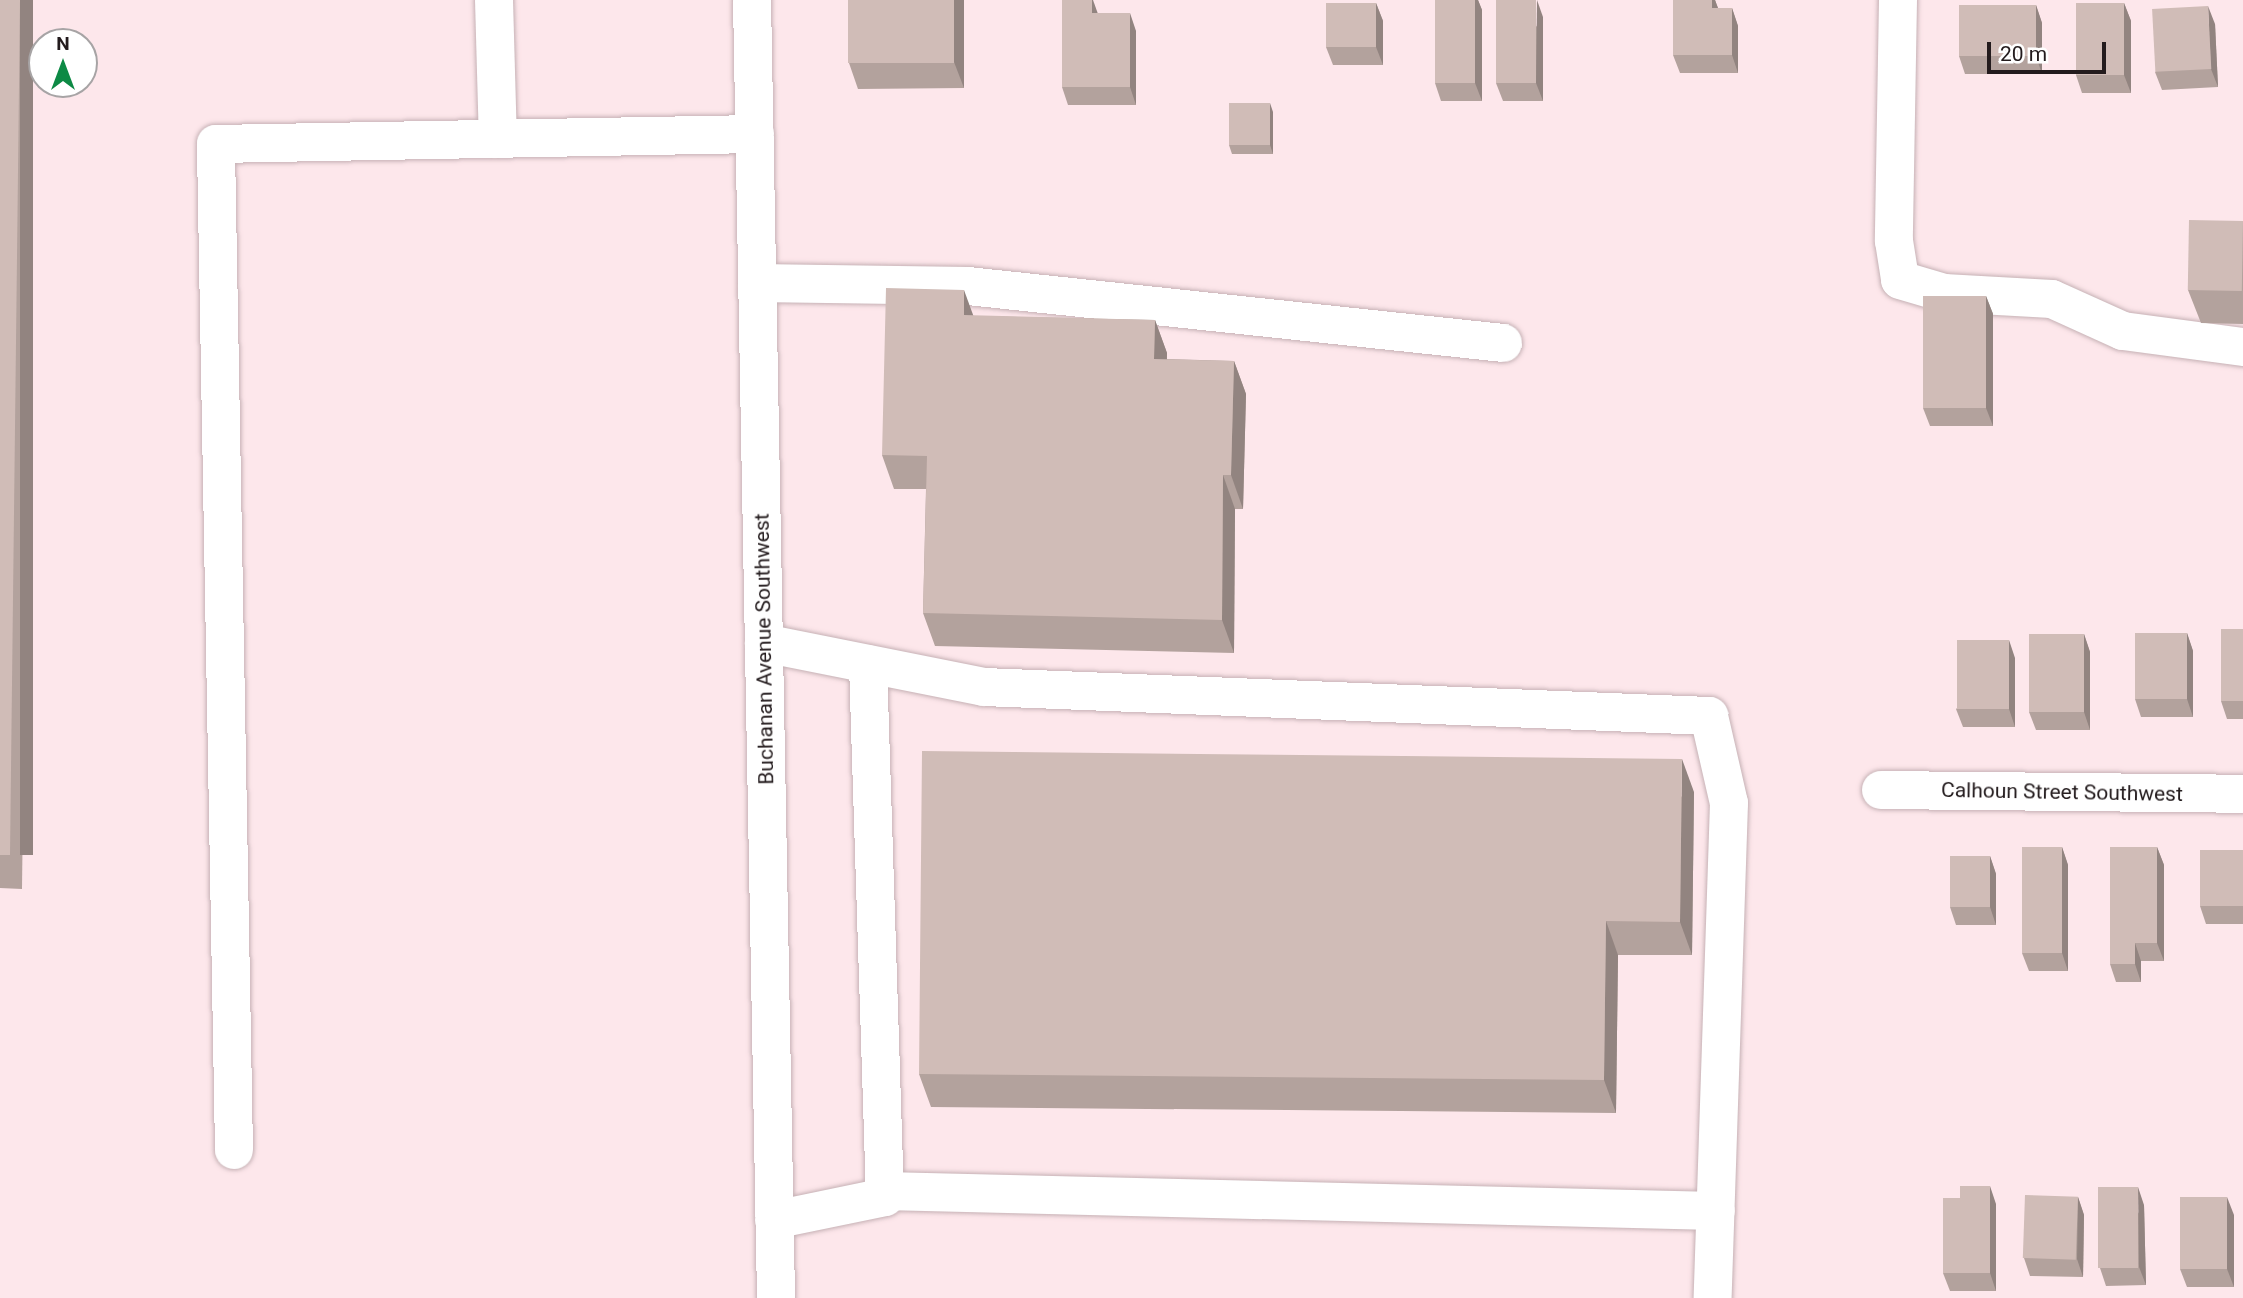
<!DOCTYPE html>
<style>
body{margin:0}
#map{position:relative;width:2243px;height:1298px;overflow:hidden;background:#fde7eb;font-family:Roboto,sans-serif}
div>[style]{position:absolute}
.roads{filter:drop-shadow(0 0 2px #c6b1b5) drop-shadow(0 0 2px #c6b1b5)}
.minor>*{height:38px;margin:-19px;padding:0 19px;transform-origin:19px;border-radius:19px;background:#fff}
.wall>*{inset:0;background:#b3a29d}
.shaded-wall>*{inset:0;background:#928480;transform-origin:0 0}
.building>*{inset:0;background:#d0bcb7;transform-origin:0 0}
span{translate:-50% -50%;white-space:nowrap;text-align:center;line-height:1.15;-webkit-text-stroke:7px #fff;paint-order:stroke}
.street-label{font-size:21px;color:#231b1d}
.north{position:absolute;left:28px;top:28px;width:70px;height:70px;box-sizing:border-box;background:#fff;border:2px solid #a7a4a5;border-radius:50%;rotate:0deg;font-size:19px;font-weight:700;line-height:28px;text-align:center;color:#231b1d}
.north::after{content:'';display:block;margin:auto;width:24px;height:32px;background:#0d8a45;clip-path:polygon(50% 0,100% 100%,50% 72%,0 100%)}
.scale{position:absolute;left:1987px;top:42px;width:119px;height:32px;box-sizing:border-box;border:4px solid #231b1d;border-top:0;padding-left:9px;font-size:21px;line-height:24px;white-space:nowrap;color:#231b1d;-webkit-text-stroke:5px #fff;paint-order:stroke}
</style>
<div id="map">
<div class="roads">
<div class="minor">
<i style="left:494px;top:0;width:139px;rotate:88.4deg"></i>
<i style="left:752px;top:0;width:1298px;rotate:88.94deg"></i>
<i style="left:1898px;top:0;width:241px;rotate:91deg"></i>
<i style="left:1894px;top:241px;width:39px;rotate:81deg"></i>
<i style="left:1900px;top:280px;width:46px;rotate:16.5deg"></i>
<i style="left:1944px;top:293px;width:108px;rotate:3.2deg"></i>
<i style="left:2052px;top:299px;width:78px;rotate:24.3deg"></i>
<i style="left:2123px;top:331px;width:121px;rotate:7.6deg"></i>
<i style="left:757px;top:283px;width:211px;rotate:0.8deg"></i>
<i style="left:968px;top:286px;width:538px;rotate:6.08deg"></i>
<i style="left:764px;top:643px;width:224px;rotate:11.3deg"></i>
<i style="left:984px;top:687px;width:726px;rotate:2.29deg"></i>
<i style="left:1709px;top:716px;width:89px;rotate:77.1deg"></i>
<i style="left:1729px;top:803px;width:495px;rotate:91.9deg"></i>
<i style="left:1881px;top:790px;width:362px;rotate:0.6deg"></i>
<i style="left:234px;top:1150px;width:1006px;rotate:-91.03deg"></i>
<i style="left:216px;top:144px;width:539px;rotate:-1.06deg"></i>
<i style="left:884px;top:1191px;width:832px;rotate:1.38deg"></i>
<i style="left:774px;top:1220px;width:113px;rotate:-11.7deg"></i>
<i style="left:885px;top:1197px;width:533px;rotate:-91.83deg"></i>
</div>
</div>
<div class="wall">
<i style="clip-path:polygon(0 0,33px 0,22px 889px,0 888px)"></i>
<i style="clip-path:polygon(964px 0,964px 88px,858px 89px,849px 63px)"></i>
<i style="clip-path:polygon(1435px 0,1478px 0,1482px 10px,1482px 101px,1441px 101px,1435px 83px)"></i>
<i style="clip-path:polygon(1673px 0,1715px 0,1718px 8px,1732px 8px,1738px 26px,1738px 73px,1680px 73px,1673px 55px)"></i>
<i style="clip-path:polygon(1376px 3px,1383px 21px,1383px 65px,1333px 65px,1326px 47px)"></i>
<i style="clip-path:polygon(2124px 3px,2131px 21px,2131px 93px,2082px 93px,2076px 75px)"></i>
<i style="clip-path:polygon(2036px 5px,2042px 23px,2042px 74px,1965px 74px,1959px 56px)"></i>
<i style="clip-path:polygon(1098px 13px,1136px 31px,1136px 105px,1068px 105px,1062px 87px)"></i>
<i style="clip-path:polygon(1543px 17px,1543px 101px,1503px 101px,1496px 83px)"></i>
<i style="clip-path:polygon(2215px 24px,2218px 87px,2162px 90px,2155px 72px)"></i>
<i style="clip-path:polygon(1273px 112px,1273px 154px,1232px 154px,1229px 145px)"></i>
<i style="clip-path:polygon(2243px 221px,2243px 324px,2201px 323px,2188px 290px)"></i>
<i style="clip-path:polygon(1986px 296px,1993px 314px,1993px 426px,1930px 426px,1923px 408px)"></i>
<i style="clip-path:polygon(974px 316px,1155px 320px,1167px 353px,1167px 359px,1234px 361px,1246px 394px,1243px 509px,1235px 509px,1234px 653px,935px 646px,923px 613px,926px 489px,894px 489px,882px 455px)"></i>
<i style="clip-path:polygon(2243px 629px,2243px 719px,2227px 719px,2221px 701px)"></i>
<i style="clip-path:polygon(2187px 633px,2193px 651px,2193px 717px,2141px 717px,2135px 699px)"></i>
<i style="clip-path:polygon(2084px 634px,2090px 652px,2090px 730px,2036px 730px,2029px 712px)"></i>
<i style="clip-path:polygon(2015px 658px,2015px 727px,1963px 727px,1956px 709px)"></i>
<i style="clip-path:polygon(1694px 792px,1692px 955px,1618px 955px,1616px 1113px,931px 1107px,919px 1074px)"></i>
<i style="clip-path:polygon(2062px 847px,2068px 865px,2068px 971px,2029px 971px,2022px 953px)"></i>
<i style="clip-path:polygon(2157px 847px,2164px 865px,2164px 961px,2141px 961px,2141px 982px,2116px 982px,2110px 964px)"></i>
<i style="clip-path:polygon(2243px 850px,2243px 924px,2206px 924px,2200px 906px)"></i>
<i style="clip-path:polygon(1990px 856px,1996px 874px,1996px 925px,1956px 925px,1950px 907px)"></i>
<i style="clip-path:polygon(2078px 1197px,2084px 1215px,2083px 1277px,2030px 1276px,2024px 1258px)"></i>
<i style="clip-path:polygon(1996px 1204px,1996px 1291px,1950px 1291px,1943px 1273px)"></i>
<i style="clip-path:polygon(2144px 1205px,2146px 1285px,2106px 1286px,2100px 1268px)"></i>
<i style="clip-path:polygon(2234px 1215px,2234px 1287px,2187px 1287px,2180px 1269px)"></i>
</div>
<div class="shaded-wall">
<i style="left:20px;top:0;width:13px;height:855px"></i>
<i style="clip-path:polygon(954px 0,964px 0,964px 88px,954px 62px)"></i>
<i style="clip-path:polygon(1092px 0,1093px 0,1098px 14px,1092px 13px)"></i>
<i style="clip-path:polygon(1475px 0,1478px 0,1482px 10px,1482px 101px,1475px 83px)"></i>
<i style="clip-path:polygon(1537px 0,1543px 17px,1543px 101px,1536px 83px)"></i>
<i style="clip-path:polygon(1712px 0,1715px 0,1719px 11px,1712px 8px)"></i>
<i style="clip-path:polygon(1376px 3px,1383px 21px,1383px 65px,1376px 47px)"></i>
<i style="clip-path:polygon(2124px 3px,2131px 21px,2131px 93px,2124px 75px)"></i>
<i style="clip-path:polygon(2036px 5px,2042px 23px,2042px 74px,2036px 56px)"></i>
<i style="clip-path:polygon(2208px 6px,2215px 24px,2218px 87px,2211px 69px)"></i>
<i style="clip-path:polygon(1732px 8px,1738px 26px,1738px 73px,1732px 55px)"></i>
<i style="clip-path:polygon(1130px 13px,1136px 31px,1136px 105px,1130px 87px)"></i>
<i style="clip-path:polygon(1270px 103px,1273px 112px,1273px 154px,1270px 145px)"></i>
<i style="clip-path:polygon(964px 290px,976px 323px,964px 315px)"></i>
<i style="clip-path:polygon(1986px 296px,1993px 314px,1993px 426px,1986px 408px)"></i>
<i style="clip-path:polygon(1155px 320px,1167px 353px,1166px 392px,1154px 359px)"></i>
<i style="clip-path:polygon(1234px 361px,1246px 394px,1243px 509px,1231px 475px)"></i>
<i style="clip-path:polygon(1223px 475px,1235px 509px,1234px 653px,1222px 620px)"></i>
<i style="clip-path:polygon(2187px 633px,2193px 651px,2193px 717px,2187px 699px)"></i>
<i style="clip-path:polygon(2084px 634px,2090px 652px,2090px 730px,2084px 712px)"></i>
<i style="clip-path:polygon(2009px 640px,2015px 658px,2015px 727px,2009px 709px)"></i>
<i style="clip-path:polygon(1682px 759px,1694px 792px,1692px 955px,1680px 922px)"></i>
<i style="clip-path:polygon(2062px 847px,2068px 865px,2068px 971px,2062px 953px)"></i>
<i style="clip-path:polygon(2157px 847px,2164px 865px,2164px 961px,2157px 943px)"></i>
<i style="clip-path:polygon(1990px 856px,1996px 874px,1996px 925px,1990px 907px)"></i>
<i style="clip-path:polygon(1606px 921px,1618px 955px,1616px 1113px,1604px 1080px)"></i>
<i style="clip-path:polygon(2135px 943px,2141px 961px,2141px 982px,2135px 964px)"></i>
<i style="clip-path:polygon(1990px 1186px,1996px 1204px,1996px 1291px,1990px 1273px)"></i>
<i style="clip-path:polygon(2138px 1187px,2144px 1205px,2146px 1285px,2139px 1267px)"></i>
<i style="clip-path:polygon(2078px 1197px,2084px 1215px,2083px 1277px,2077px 1259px)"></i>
<i style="clip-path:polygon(2227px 1197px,2234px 1215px,2234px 1287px,2227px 1269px)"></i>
</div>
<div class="building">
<i style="clip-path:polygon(0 0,20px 0,10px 855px,0 855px)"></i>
<i style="left:848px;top:0;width:106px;height:63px"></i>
<i style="clip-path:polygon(1062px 0,1092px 0,1092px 13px,1130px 13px,1130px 87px,1062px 87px)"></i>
<i style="left:1435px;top:0;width:40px;height:83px"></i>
<i style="left:1496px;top:0;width:40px;height:83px"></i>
<i style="clip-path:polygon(1673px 0,1712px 0,1712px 8px,1732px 8px,1732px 55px,1673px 55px)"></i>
<i style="left:1326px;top:3px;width:50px;height:44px"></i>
<i style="left:2076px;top:3px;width:48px;height:72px"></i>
<i style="left:1959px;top:5px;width:77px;height:51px"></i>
<i style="left:2208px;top:6px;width:63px;height:56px;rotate:87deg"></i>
<i style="left:1229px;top:103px;width:41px;height:42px"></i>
<i style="left:2189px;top:220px;width:54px;height:70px;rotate:1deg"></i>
<i style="clip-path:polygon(886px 288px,964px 290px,964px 315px,1155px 320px,1154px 359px,1234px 361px,1231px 475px,1223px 475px,1222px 620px,923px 613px,927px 456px,882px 455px)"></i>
<i style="left:1923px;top:296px;width:63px;height:112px"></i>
<i style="left:2221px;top:629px;width:22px;height:72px"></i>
<i style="left:2135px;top:633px;width:52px;height:66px"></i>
<i style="left:2029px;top:634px;width:55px;height:78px"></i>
<i style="left:1957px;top:640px;width:52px;height:69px"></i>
<i style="clip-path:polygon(922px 751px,1682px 759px,1680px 922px,1606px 921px,1604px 1080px,919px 1074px)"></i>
<i style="left:2022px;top:847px;width:40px;height:106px"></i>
<i style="clip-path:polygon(2110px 847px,2157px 847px,2157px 943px,2135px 943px,2135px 964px,2110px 964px)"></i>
<i style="left:2200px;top:850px;width:43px;height:56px"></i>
<i style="left:1950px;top:856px;width:40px;height:51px"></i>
<i style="clip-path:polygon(1960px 1186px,1990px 1186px,1990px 1273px,1943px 1273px,1943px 1198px,1960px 1198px)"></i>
<i style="left:2098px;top:1187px;width:40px;height:81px"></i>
<i style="left:2025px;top:1195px;width:53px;height:63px;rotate:2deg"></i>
<i style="left:2180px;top:1197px;width:47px;height:72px"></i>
</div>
<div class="street-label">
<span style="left:764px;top:649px;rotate:-91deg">Buchanan Avenue Southwest</span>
<span style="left:2062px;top:792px;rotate:1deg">Calhoun Street Southwest</span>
</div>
<div class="north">N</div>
<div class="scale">20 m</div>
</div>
